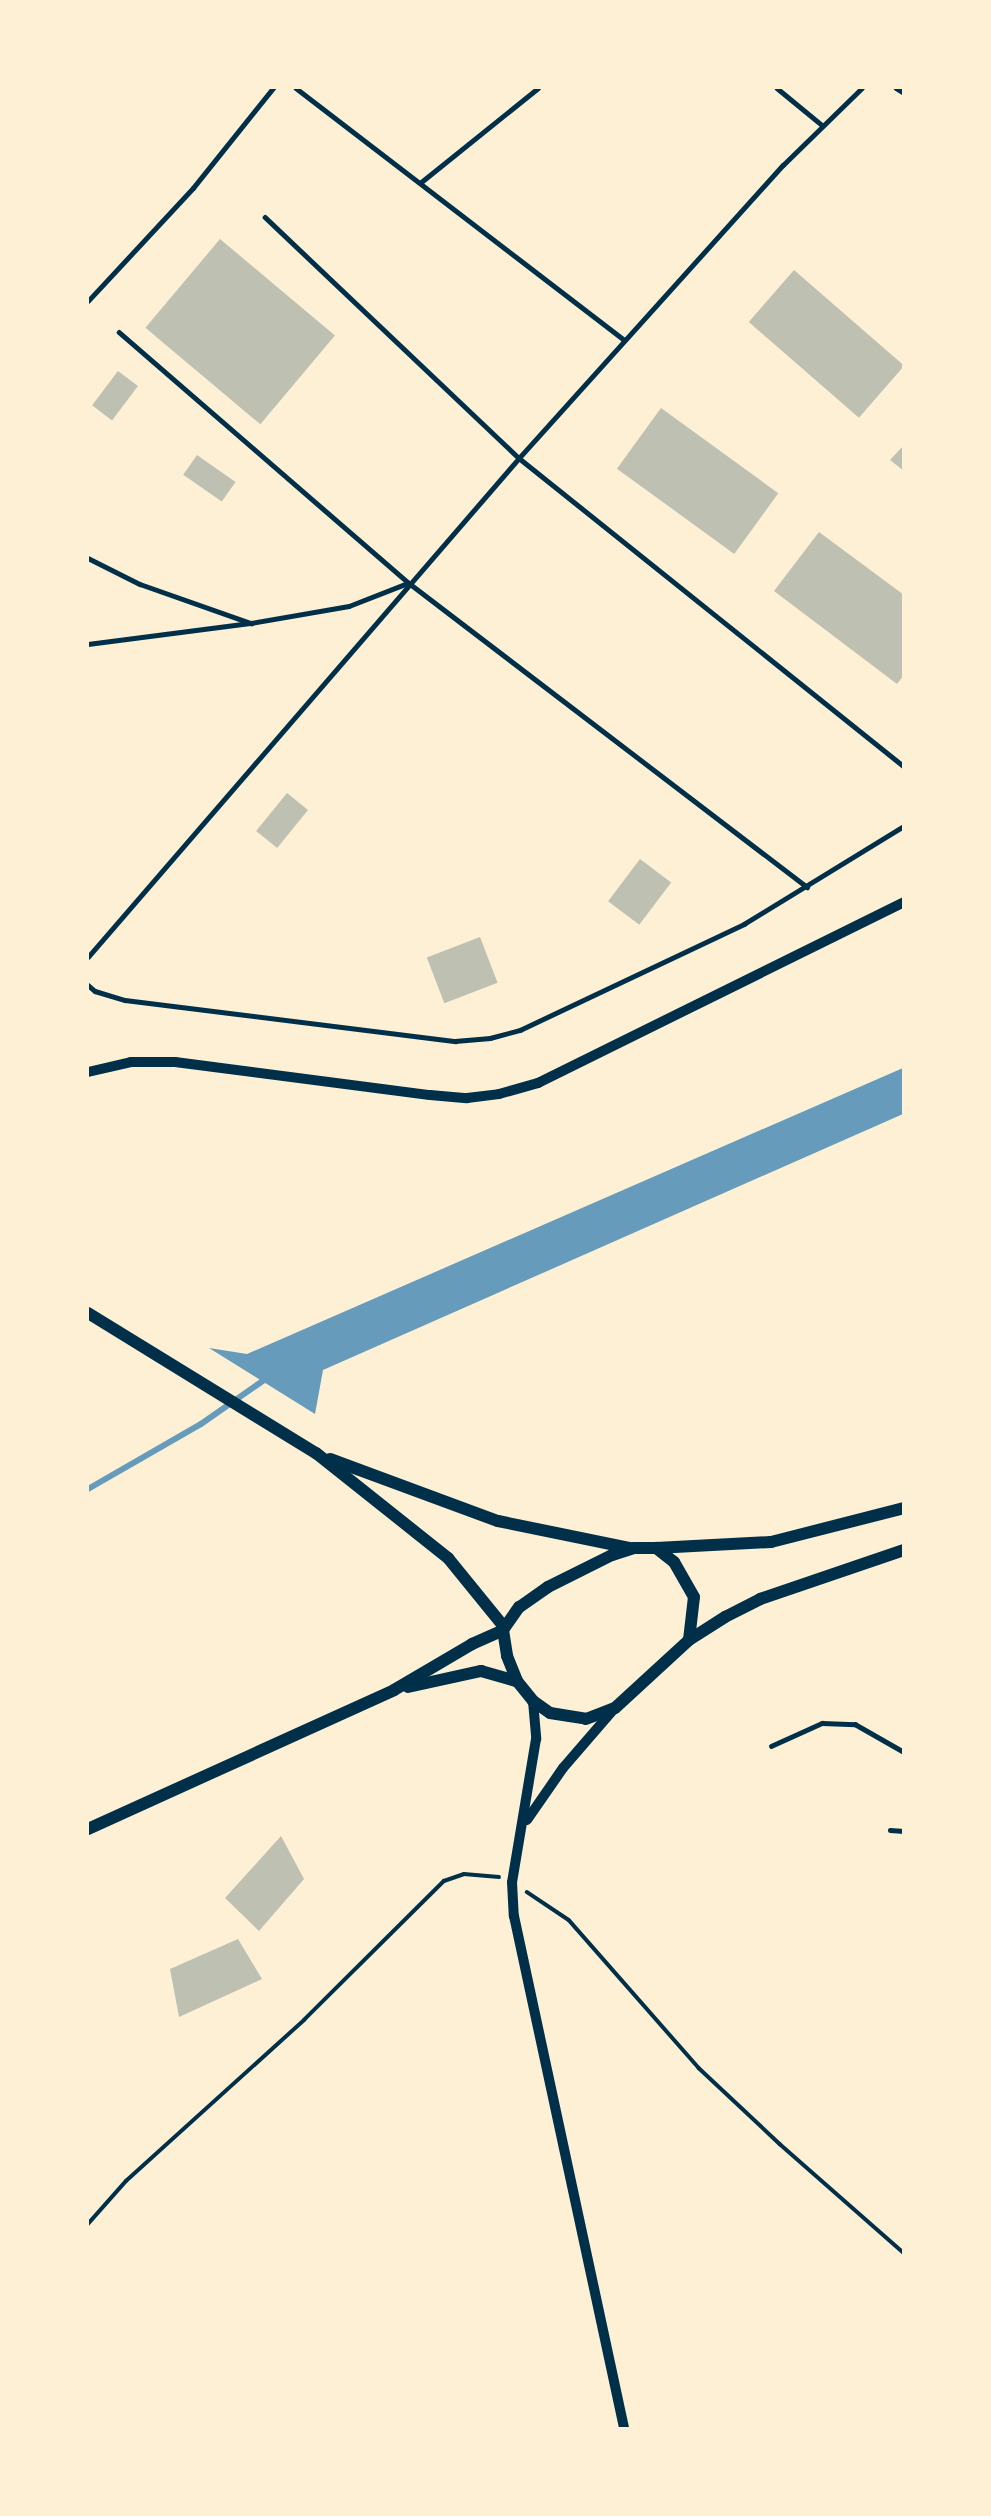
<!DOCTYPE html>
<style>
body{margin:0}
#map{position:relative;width:991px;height:2516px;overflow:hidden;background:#fdf0d5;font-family:Rubik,sans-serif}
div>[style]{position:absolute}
.water>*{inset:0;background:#669bbc}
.stream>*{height:6px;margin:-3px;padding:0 3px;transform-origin:3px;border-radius:3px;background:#669bbc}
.building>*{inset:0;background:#bec0b2;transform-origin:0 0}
.path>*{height:3.5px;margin:-1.75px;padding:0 1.75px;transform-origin:1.75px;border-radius:1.75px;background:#003049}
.service>*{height:4.5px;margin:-2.25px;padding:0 2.25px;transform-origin:2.25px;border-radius:2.25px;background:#003049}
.tertiary>*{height:10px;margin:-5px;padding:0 5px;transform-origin:5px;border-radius:5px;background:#003049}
.secondary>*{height:12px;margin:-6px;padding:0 6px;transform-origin:6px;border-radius:6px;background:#003049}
span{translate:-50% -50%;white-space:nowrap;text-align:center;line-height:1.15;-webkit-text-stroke:7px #fdf0d5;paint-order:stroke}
.frame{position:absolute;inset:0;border:89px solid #fdf0d5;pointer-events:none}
</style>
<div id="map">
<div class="water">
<i style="clip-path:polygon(903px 1068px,903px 1114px,323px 1370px,315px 1414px,209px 1348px,247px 1354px)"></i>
</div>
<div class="stream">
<i style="left:88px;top:1489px;width:130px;rotate:-29.9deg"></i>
<i style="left:201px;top:1424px;width:80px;rotate:-34.9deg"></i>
</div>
<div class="building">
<i style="left:220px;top:239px;width:150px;height:116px;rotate:40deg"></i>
<i style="left:794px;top:270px;width:146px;height:69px;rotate:41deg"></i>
<i style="left:118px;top:371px;width:25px;height:43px;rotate:37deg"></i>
<i style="left:661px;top:408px;width:145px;height:75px;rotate:36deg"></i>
<i style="clip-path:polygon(904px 445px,904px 471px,890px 460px)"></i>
<i style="left:197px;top:455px;width:47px;height:24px;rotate:35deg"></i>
<i style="clip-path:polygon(819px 532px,904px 595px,904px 675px,897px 684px,774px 591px)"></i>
<i style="left:287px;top:793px;width:27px;height:49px;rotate:39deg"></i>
<i style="left:640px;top:859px;width:39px;height:53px;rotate:37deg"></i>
<i style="left:480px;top:937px;width:49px;height:57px;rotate:69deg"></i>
<i style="clip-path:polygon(281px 1836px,304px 1879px,259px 1931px,225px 1898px)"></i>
<i style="clip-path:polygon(238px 1939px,262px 1979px,179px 2017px,170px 1969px)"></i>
</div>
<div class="path">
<i style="left:527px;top:1892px;width:50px;rotate:33.7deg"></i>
<i style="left:569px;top:1920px;width:197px;rotate:48.7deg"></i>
<i style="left:699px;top:2068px;width:111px;rotate:43.2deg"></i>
<i style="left:780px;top:2144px;width:165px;rotate:41.3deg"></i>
<i style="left:88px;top:2224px;width:57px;rotate:-48.5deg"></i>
<i style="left:126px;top:2181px;width:240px;rotate:-42.1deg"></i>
<i style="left:304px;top:2020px;width:197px;rotate:-44.8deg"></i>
<i style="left:444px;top:1881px;width:21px;rotate:-19deg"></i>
<i style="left:464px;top:1874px;width:35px;rotate:5deg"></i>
</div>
<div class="service">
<i style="left:296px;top:88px;width:414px;rotate:37.5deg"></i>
<i style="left:777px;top:88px;width:58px;rotate:39.4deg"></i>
<i style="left:896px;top:88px;width:9px;rotate:32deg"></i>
<i style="left:420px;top:183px;width:151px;rotate:-38.8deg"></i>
<i style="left:265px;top:217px;width:350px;rotate:43.5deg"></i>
<i style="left:519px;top:458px;width:493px;rotate:38.7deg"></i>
<i style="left:88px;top:301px;width:154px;rotate:-47.1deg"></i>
<i style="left:193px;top:188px;width:128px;rotate:-51.3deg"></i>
<i style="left:119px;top:332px;width:384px;rotate:40.9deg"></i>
<i style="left:409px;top:583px;width:501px;rotate:37.37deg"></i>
<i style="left:88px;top:558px;width:58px;rotate:26.6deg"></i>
<i style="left:140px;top:584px;width:118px;rotate:19.4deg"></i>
<i style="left:251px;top:623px;width:99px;rotate:-9.8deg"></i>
<i style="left:349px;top:606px;width:63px;rotate:-21.3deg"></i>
<i style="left:88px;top:644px;width:163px;rotate:-7.4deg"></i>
<i style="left:88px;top:957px;width:659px;rotate:-49.18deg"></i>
<i style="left:519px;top:458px;width:394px;rotate:-48deg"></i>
<i style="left:783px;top:165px;width:110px;rotate:-44.3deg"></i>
<i style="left:88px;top:985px;width:9px;rotate:41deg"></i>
<i style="left:95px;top:991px;width:31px;rotate:17deg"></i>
<i style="left:125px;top:1000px;width:333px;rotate:7.1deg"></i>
<i style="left:455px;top:1041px;width:35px;rotate:-5deg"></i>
<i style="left:490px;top:1038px;width:31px;rotate:-15deg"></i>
<i style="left:520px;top:1030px;width:248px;rotate:-25.3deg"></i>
<i style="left:744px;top:924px;width:188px;rotate:-31.5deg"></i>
<i style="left:771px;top:1746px;width:56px;rotate:-24.3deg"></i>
<i style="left:822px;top:1723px;width:33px;rotate:2deg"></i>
<i style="left:855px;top:1724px;width:56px;rotate:29.7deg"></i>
<i style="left:890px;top:1830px;width:14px;rotate:4deg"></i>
</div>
<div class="tertiary">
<i style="left:88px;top:1072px;width:44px;rotate:-13.1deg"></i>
<i style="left:131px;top:1062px;width:44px"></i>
<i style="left:175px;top:1062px;width:257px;rotate:7.4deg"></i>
<i style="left:430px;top:1095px;width:37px;rotate:5deg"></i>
<i style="left:467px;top:1098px;width:32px;rotate:-7deg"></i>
<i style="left:499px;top:1094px;width:41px;rotate:-15.8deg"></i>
<i style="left:538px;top:1083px;width:408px;rotate:-26.3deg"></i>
<i style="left:533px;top:1701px;width:38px;rotate:85deg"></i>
<i style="left:536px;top:1739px;width:145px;rotate:99.5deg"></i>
<i style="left:512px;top:1882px;width:34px;rotate:87deg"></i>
<i style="left:514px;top:1916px;width:524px;rotate:77.87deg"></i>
<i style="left:527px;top:1820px;width:63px;rotate:-55.3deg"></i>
<i style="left:563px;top:1768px;width:78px;rotate:-49.2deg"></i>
</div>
<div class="secondary">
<i style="left:88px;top:1313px;width:268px;rotate:31.6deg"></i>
<i style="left:316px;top:1453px;width:169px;rotate:38.5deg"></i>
<i style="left:448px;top:1558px;width:89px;rotate:50.9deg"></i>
<i style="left:330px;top:1459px;width:179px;rotate:20.3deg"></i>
<i style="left:498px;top:1521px;width:135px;rotate:11.6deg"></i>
<i style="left:656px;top:1548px;width:115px;rotate:-3deg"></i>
<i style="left:771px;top:1542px;width:137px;rotate:-14.3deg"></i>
<i style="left:689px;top:1640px;width:43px;rotate:-83.4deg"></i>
<i style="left:694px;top:1597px;width:40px;rotate:-119.7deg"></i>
<i style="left:674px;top:1562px;width:23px;rotate:-142deg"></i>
<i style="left:656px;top:1548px;width:22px;rotate:180deg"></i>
<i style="left:634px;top:1548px;width:23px;rotate:162deg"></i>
<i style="left:612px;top:1555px;width:72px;rotate:153.4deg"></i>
<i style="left:548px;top:1587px;width:35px;rotate:145deg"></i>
<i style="left:519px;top:1607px;width:28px;rotate:125deg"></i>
<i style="left:503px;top:1630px;width:26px;rotate:81deg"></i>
<i style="left:507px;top:1656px;width:27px;rotate:68deg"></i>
<i style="left:517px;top:1681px;width:26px;rotate:51deg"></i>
<i style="left:533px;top:1701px;width:21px;rotate:35deg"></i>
<i style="left:550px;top:1713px;width:36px;rotate:9deg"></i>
<i style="left:586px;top:1719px;width:31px;rotate:-21deg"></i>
<i style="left:615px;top:1708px;width:100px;rotate:-42.6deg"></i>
<i style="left:689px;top:1640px;width:43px;rotate:-32.6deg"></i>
<i style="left:725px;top:1617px;width:39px;rotate:-27deg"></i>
<i style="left:760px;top:1599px;width:152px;rotate:-18.8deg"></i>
<i style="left:408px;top:1687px;width:75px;rotate:-12.4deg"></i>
<i style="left:481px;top:1671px;width:37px;rotate:16deg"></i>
<i style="left:88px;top:1829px;width:336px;rotate:-24.4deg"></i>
<i style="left:394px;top:1690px;width:91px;rotate:-30.5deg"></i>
<i style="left:472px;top:1644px;width:34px;rotate:-24deg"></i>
</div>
<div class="frame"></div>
</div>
